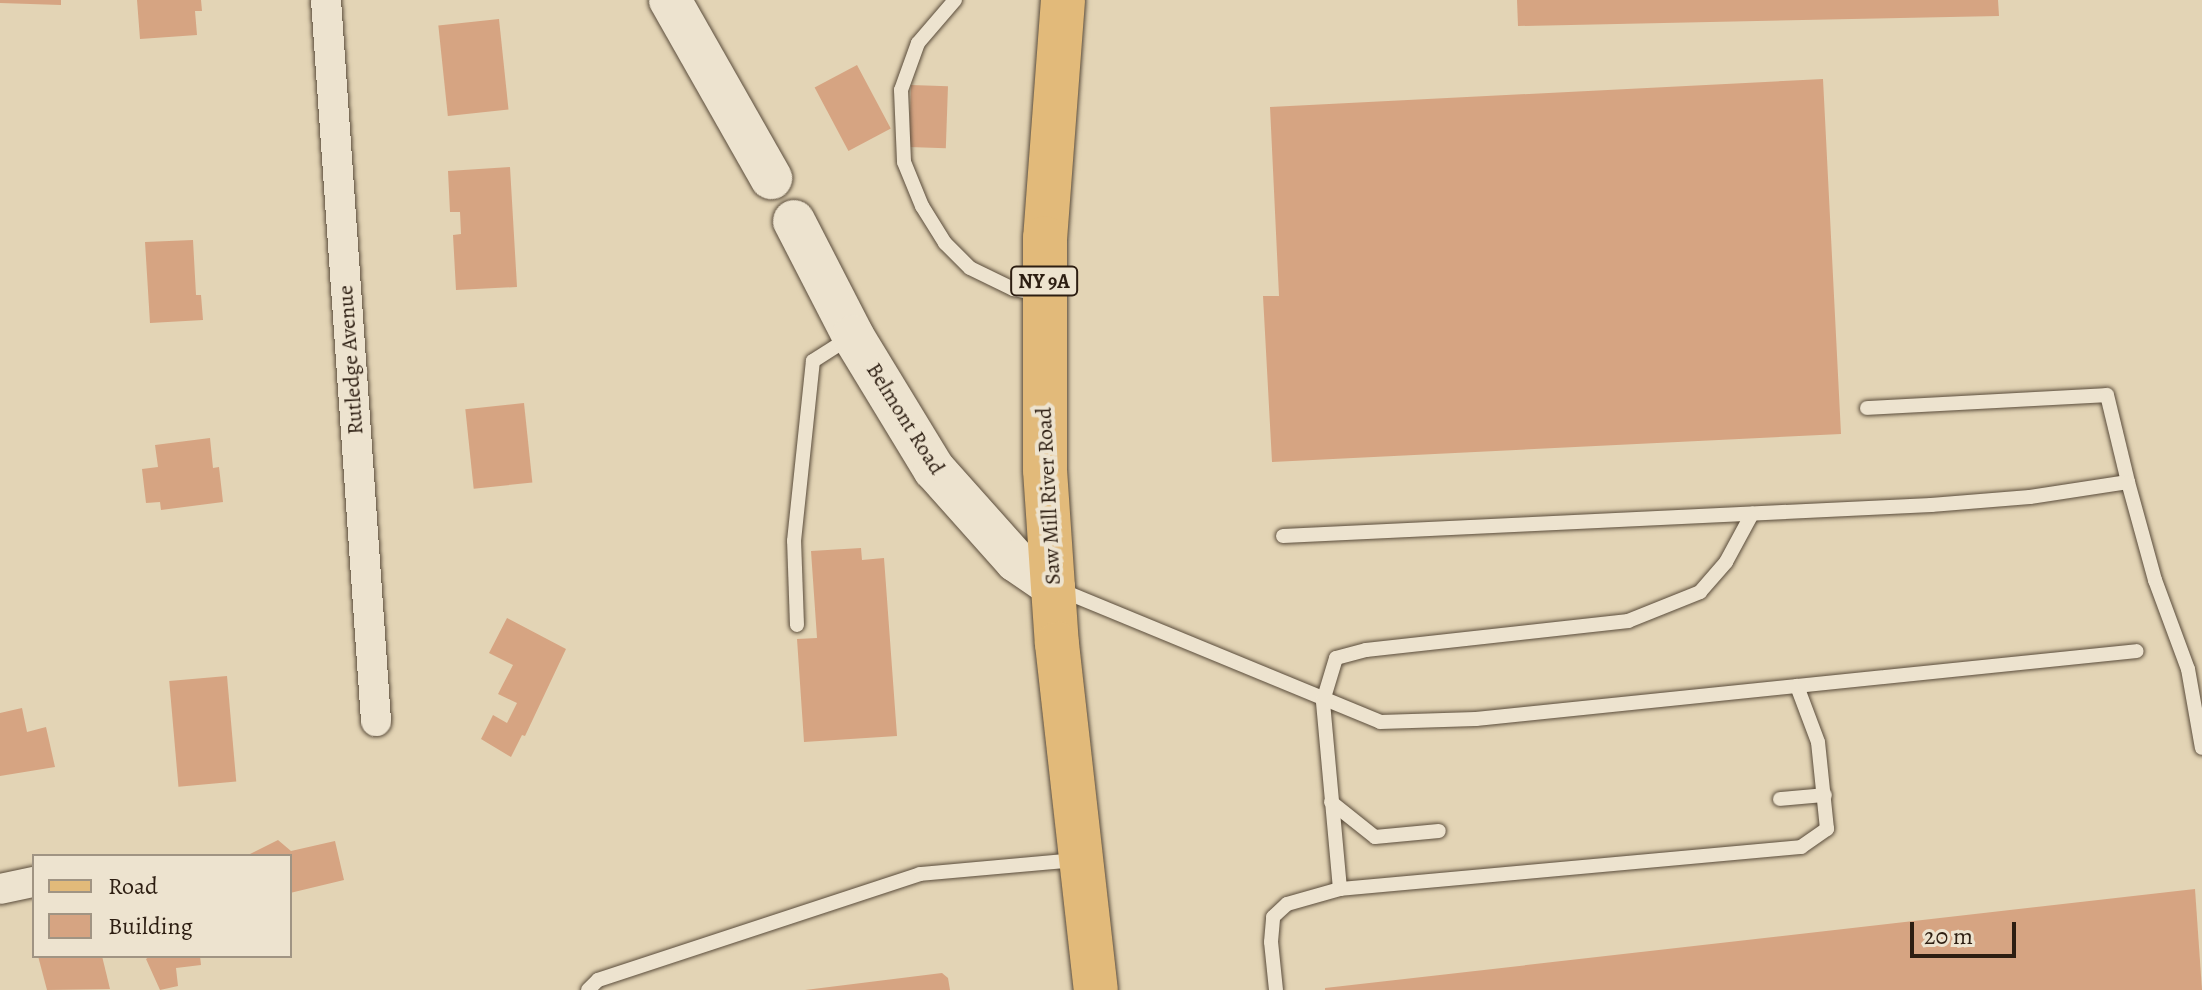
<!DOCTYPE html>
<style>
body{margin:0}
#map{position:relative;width:2202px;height:990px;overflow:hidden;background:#e3d4b5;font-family:Alegreya,serif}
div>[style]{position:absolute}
.building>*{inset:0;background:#d6a482;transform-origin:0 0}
.roads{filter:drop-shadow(0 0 2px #5a4c3b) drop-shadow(0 0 2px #5a4c3b)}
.lane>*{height:14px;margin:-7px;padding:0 7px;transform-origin:7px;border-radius:7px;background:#ede3cf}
.street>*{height:30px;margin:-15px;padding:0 15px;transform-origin:15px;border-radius:15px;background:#ede3cf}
.secondary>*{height:42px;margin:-21px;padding:0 21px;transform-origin:21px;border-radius:21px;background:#ede3cf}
.primary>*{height:44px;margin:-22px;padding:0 22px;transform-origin:22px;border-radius:22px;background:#e2ba7a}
span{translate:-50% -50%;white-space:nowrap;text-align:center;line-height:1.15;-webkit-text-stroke:8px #ede3cf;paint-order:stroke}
.shield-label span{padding:2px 6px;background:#ede3cf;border:2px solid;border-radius:6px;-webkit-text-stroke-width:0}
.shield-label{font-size:20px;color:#2d1e12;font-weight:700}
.street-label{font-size:22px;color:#2d1e12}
.legend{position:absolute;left:32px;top:854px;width:260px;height:104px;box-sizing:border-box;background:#ede3cf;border:2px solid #a09483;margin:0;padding:10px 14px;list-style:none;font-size:24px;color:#2d1e12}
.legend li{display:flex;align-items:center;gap:16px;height:40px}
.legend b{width:40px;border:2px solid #a09483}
.scale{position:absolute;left:1910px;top:922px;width:106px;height:36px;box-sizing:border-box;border:4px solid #2d1e12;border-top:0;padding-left:10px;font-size:24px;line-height:28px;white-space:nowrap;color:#2d1e12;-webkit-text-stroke:6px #ede3cf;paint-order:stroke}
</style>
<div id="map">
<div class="building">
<i style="clip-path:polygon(0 0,61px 0,61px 5px,0 3px)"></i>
<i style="clip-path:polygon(137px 0,201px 0,202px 11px,195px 11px,197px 35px,140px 39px)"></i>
<i style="clip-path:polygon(1517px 0,1998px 0,1999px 16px,1518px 26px)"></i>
<i style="left:499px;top:19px;width:91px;height:61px;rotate:84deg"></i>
<i style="left:857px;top:65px;width:72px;height:48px;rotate:62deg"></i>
<i style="clip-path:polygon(1823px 79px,1841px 434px,1272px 462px,1263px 296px,1279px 296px,1270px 107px)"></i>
<i style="left:911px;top:85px;width:37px;height:62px;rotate:2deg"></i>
<i style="clip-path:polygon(510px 167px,517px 287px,456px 290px,453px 235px,461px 234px,460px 212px,450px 212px,448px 171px)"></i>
<i style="clip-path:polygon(193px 240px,196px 295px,201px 295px,203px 320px,150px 323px,145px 242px)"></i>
<i style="left:524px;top:403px;width:80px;height:59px;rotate:84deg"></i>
<i style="clip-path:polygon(210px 438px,213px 468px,219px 467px,223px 502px,161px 510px,160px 502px,146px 503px,142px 469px,158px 467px,155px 445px)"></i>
<i style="clip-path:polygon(861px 548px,862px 560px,884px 558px,897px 736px,804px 742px,797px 639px,817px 638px,811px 551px)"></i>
<i style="clip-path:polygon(507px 618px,566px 649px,525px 736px,522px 735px,511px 757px,481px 739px,493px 715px,507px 723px,517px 703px,498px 694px,513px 665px,489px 653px)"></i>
<i style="left:227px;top:676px;width:106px;height:58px;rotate:85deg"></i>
<i style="clip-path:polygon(22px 708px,27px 732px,46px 727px,55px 767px,0 776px,0 713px)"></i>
<i style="clip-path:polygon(278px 840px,291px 851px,335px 841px,344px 880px,290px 893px,290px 856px,246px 856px)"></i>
<i style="clip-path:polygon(2195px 889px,2202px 990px,1325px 990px,1325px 988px)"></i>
<i style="clip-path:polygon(38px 956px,102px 956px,110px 989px,47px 990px)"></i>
<i style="clip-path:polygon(150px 956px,200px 956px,201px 965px,176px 968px,178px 986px,160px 990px,146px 959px)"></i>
<i style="clip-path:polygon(942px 973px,948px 978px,950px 990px,805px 990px)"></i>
</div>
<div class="roads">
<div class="lane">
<i style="left:955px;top:0;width:57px;rotate:130.7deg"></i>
<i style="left:918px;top:43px;width:50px;rotate:109.9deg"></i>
<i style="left:901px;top:90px;width:72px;rotate:87.6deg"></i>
<i style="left:904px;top:162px;width:48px;rotate:67.8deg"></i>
<i style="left:922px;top:206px;width:44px;rotate:58.1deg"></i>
<i style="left:945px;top:243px;width:35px;rotate:45deg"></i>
<i style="left:970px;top:268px;width:48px;rotate:26deg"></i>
<i style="left:1013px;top:289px;width:26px;rotate:9deg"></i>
<i style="left:1867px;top:408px;width:240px;rotate:-3.1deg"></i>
<i style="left:2107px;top:395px;width:89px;rotate:76.4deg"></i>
<i style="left:1283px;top:536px;width:649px;rotate:-2.74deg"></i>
<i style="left:1931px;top:505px;width:99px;rotate:-4.6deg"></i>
<i style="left:2030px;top:497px;width:99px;rotate:-8.7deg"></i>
<i style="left:2128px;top:482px;width:102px;rotate:74.6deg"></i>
<i style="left:2155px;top:580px;width:95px;rotate:69.7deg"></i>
<i style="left:2188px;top:669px;width:80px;rotate:80deg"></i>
<i style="left:1058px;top:589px;width:348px;rotate:22.4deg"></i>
<i style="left:1380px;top:722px;width:96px;rotate:-1.8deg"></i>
<i style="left:1476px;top:719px;width:664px;rotate:-5.87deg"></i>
<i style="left:797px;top:625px;width:84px;rotate:-92deg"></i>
<i style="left:794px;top:541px;width:181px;rotate:-84deg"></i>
<i style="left:813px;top:361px;width:43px;rotate:-32.6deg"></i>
<i style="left:1780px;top:799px;width:45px;rotate:-5.1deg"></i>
<i style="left:1331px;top:802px;width:56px;rotate:38.5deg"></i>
<i style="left:1375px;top:837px;width:64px;rotate:-5.4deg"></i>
<i style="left:1340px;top:889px;width:189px;rotate:-95.2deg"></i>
<i style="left:1323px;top:701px;width:45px;rotate:-73.2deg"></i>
<i style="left:1336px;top:658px;width:31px;rotate:-15deg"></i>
<i style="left:1366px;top:650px;width:264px;rotate:-6.3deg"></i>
<i style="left:1628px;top:621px;width:78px;rotate:-21.9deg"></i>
<i style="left:1700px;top:592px;width:40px;rotate:-49deg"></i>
<i style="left:1726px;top:562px;width:55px;rotate:-61.6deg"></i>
<i style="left:588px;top:990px;width:14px;rotate:-45deg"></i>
<i style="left:598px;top:980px;width:339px;rotate:-18.2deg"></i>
<i style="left:920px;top:874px;width:158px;rotate:-5.1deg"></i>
<i style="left:1276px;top:990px;width:48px;rotate:-95.9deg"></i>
<i style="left:1271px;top:942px;width:25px;rotate:-85deg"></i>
<i style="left:1273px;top:917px;width:19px;rotate:-43deg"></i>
<i style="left:1287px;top:904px;width:55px;rotate:-15.8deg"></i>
<i style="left:1340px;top:889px;width:463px;rotate:-5.2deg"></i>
<i style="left:1801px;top:847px;width:32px;rotate:-35deg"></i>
<i style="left:1827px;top:829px;width:87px;rotate:-95.9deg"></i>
<i style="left:1818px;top:742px;width:60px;rotate:-110.6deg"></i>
</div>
<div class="street">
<i style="left:326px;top:0;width:723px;rotate:86.03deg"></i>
<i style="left:0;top:889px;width:35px;rotate:-12deg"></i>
</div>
<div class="secondary">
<i style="left:670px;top:0;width:205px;rotate:60.4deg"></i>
<i style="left:794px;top:221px;width:129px;rotate:62.8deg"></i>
<i style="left:853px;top:336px;width:156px;rotate:58.7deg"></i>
<i style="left:934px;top:469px;width:123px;rotate:48.3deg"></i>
<i style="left:1016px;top:561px;width:46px;rotate:34.4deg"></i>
</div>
<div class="primary">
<i style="left:1063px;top:0;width:239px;rotate:94.3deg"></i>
<i style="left:1045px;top:238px;width:232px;rotate:90deg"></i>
<i style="left:1045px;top:470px;width:174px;rotate:86.1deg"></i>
<i style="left:1057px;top:644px;width:348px;rotate:83.6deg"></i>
</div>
</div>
<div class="shield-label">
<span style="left:1044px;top:281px">NY 9A</span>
</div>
<div class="street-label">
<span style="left:351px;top:360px;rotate:-94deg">Rutledge Avenue</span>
<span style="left:905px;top:419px;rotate:58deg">Belmont Road</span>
<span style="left:1049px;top:496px;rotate:-93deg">Saw Mill River Road</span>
</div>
<ul class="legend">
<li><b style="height:10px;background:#e2ba7a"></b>Road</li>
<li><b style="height:22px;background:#d6a482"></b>Building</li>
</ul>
<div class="scale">20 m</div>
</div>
